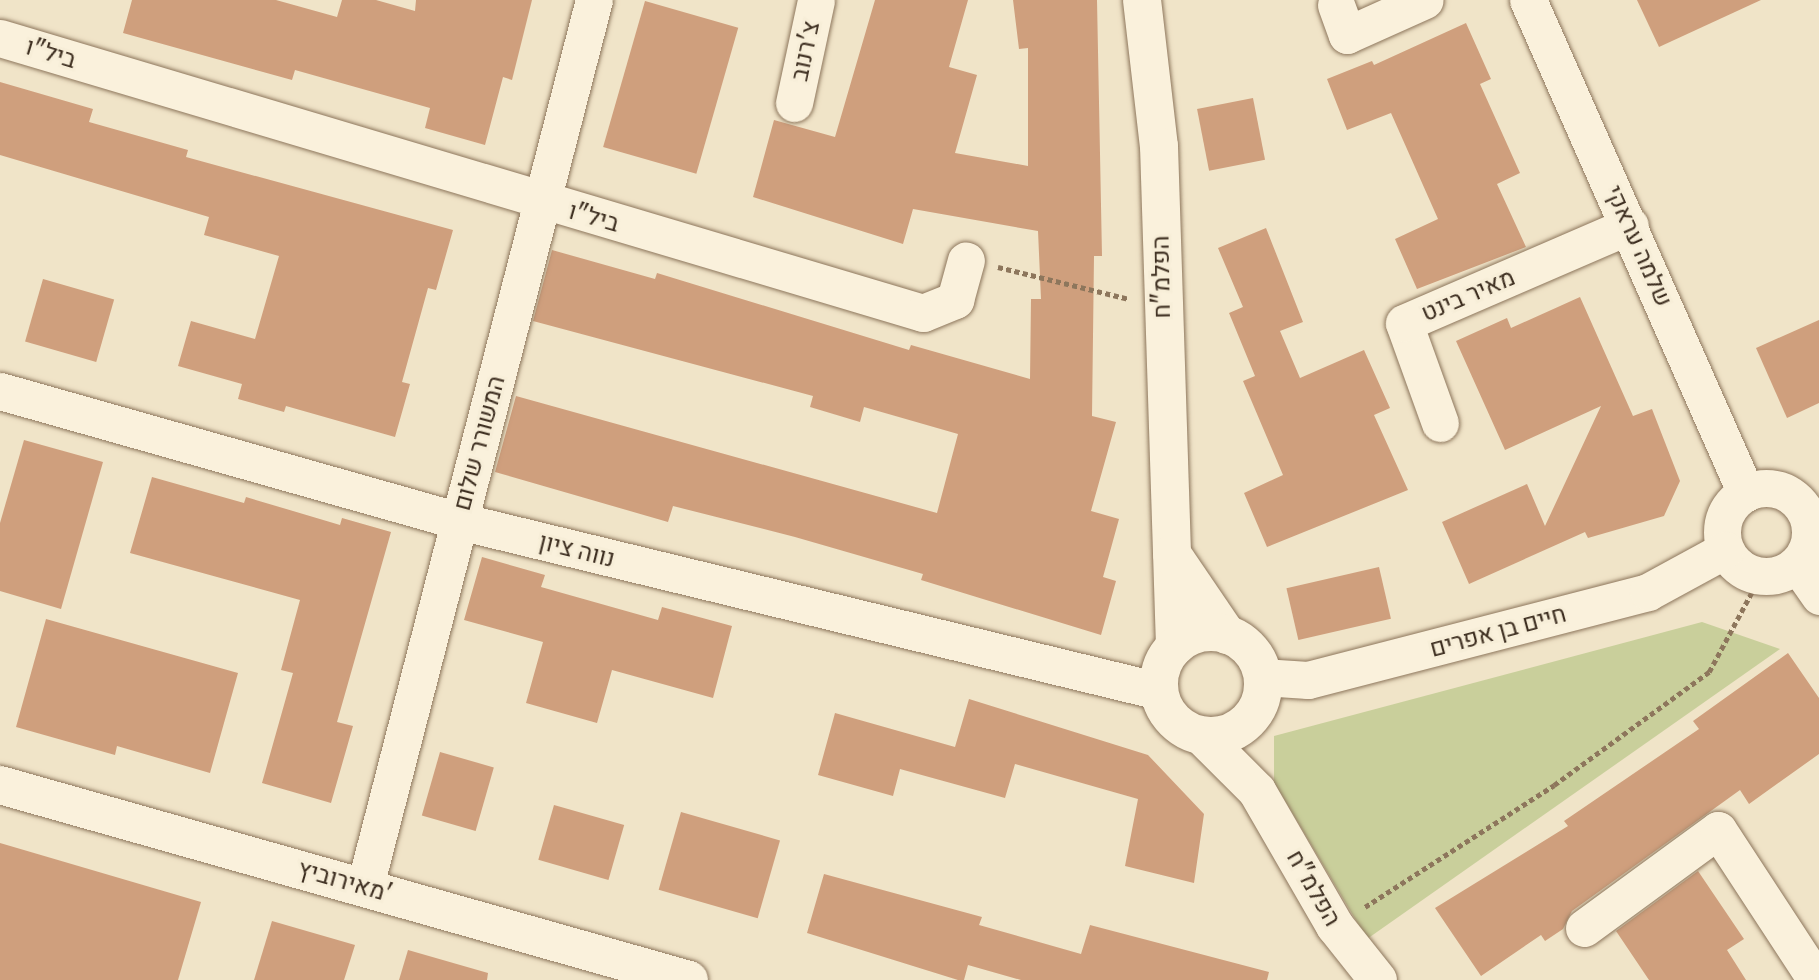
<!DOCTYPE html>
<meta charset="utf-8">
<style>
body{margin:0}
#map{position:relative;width:1819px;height:980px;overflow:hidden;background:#f0e4c8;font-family:Merriweather,Heebo,serif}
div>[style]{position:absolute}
.green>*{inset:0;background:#c9cf9b}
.building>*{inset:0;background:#cf9f7d;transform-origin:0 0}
.path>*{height:4.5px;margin-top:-2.25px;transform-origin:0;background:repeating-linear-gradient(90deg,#8d765c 0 5px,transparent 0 8.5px)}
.roads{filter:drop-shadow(0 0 2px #8d765c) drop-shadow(0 0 2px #8d765c)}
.minor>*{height:37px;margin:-18.5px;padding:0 18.5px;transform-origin:18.5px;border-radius:18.5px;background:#faf1dc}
.minor>.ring{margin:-18.5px;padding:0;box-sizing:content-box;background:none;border:37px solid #faf1dc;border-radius:50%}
.tertiary>*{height:38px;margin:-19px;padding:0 19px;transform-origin:19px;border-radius:19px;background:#faf1dc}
.tertiary>.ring{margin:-19px;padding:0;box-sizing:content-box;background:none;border:38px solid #faf1dc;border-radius:50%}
span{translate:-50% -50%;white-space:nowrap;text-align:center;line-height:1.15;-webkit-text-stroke:6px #f7eed8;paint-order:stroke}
.street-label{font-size:24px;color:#3d2e20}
</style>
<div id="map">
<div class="green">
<i style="clip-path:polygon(1702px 622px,1780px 649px,1367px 939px,1274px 782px,1274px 736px)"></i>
</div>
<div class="building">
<i style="clip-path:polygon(132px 0,276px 0,337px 17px,342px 0,376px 0,415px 11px,416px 0,532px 0,512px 80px,503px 77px,485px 145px,425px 128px,430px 108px,295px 70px,292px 80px,123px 33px)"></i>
<i style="clip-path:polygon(875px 0,968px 0,949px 67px,977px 75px,955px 153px,1028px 166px,1028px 48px,1019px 49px,1013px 0,1097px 0,1102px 256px,1094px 256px,1092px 416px,1116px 422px,1091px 511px,1119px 519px,1103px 577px,1116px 581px,1101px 635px,921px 580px,923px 574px,795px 537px,673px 506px,668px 522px,495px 472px,516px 396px,937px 513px,958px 434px,864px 407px,860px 422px,810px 407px,813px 396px,533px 321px,552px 250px,655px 279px,657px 273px,909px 350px,911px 345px,1030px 379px,1031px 299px,1041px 299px,1038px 231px,913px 209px,903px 244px,753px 197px,774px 120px,835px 137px)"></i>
<i style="clip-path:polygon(1637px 0,1761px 0,1659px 47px)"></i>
<i style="left:645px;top:1px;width:97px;height:152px;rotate:16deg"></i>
<i style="clip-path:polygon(1466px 23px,1491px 79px,1480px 84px,1520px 173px,1497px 184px,1526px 247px,1417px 289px,1395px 239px,1438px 219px,1391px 113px,1347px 130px,1327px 79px,1372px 61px,1374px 65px)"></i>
<i style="clip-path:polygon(0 82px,93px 109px,89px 122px,188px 150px,186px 157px,453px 230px,436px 290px,428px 288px,402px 382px,410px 384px,395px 437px,286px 406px,284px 412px,238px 399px,242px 384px,178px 366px,191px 321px,255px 339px,279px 256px,204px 235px,209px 217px,0 155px)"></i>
<i style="left:1253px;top:98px;width:63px;height:57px;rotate:79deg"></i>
<i style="clip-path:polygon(1266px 228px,1303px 322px,1280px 331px,1300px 378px,1364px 350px,1390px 408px,1374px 415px,1408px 490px,1267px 547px,1244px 493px,1283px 475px,1243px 381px,1255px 376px,1229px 313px,1243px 307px,1218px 248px)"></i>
<i style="left:43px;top:279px;width:74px;height:65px;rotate:16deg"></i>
<i style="clip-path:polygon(1580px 297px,1633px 416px,1652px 409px,1680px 481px,1664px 516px,1588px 538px,1585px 532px,1469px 584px,1442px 522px,1527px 484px,1545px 526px,1601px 406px,1505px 450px,1456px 341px,1507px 318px,1511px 328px)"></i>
<i style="clip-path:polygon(1819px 320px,1819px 403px,1787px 418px,1756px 348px)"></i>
<i style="clip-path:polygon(24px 440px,103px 462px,61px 609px,0 591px,0 523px)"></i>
<i style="clip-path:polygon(152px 477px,244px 503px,246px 497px,340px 525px,342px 518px,391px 532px,337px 722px,353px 726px,331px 803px,262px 783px,293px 673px,281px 670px,300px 600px,130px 553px)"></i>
<i style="clip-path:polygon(482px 557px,545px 575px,541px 587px,658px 620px,662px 607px,732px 626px,713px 698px,612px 670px,597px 723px,526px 703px,543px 642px,464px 620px)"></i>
<i style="left:1379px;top:567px;width:53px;height:95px;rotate:77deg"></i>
<i style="clip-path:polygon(46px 619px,238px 673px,210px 773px,117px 746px,115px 755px,16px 727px)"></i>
<i style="clip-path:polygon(1788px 653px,1819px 698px,1819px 754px,1749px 804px,1740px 790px,1572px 911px,1563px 929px,1545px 941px,1541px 935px,1481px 976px,1435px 908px,1568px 826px,1564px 821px,1699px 729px,1693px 721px)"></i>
<i style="clip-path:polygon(969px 699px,1148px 755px,1204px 814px,1194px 883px,1125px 866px,1138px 799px,1015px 764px,1005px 798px,900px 769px,893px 796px,818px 775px,835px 713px,955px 747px)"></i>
<i style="left:440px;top:752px;width:56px;height:66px;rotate:16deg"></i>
<i style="left:554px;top:805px;width:73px;height:57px;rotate:16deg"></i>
<i style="left:681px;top:812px;width:103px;height:81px;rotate:16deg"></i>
<i style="clip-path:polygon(0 843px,201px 902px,178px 980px,0 980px)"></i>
<i style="clip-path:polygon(1698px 871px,1744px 939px,1727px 950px,1746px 980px,1649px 980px,1616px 931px)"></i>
<i style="clip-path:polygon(824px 874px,982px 917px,979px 925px,1081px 954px,1090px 925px,1269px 972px,1267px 980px,1021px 980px,968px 965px,964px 980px,958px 980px,807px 933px)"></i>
<i style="clip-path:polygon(272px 921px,355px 945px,344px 980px,254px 980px)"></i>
<i style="clip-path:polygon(408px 950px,488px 973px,487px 980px,399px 980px)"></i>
</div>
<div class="path">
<i style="left:998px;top:267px;width:135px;rotate:13.7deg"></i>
<i style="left:1365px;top:907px;width:225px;rotate:-32.8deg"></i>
<i style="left:1554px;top:785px;width:192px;rotate:-36.1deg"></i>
<i style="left:1709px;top:672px;width:108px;rotate:-61.8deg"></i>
</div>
<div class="roads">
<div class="minor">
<i style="left:1528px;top:0;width:539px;rotate:66.15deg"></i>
<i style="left:1336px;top:5px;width:32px;rotate:70deg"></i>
<i style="left:1347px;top:35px;width:85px;rotate:-24.2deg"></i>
<i style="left:0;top:38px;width:963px;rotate:16.59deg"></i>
<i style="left:923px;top:313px;width:35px;rotate:-22deg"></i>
<i style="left:955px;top:300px;width:41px;rotate:-74.6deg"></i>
<i style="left:794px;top:103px;width:105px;rotate:-77.9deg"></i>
<i style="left:0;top:391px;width:477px;rotate:15.8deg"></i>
<i style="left:459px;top:521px;width:720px;rotate:13.65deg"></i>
<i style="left:1440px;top:423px;width:106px;rotate:-109.8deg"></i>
<i style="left:1404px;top:323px;width:246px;rotate:-23.4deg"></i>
<i class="ring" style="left:1722px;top:488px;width:51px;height:51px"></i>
<i style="left:1797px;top:564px;width:39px;rotate:55deg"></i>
<i style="left:1262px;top:677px;width:46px;rotate:3.7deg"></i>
<i style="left:1308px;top:680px;width:351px;rotate:-14.5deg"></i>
<i style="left:1648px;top:592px;width:88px;rotate:-28.6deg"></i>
<i style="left:365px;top:886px;width:915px;rotate:-75.51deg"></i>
<i style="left:1584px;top:928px;width:166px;rotate:-36.2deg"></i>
<i style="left:1718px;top:830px;width:179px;rotate:56.8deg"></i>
</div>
<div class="tertiary">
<i style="left:1142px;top:0;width:147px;rotate:83.4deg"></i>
<i style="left:1159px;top:146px;width:501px;rotate:88.17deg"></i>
<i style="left:1172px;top:554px;width:98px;rotate:55.8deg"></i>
<i class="ring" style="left:1159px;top:632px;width:66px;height:66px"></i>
<i style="left:1202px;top:736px;width:78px;rotate:45deg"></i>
<i style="left:1257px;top:791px;width:156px;rotate:60deg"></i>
<i style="left:1335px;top:926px;width:69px;rotate:51.5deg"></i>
<i style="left:0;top:785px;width:716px;rotate:15.8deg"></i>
</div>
</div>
<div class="street-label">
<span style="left:805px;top:51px;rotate:-78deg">צ'רנוב</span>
<span style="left:51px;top:53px;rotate:17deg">ביל"ו</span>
<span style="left:594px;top:217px;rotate:16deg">ביל"ו</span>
<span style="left:1639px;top:246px;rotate:66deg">שלמה עראקי</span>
<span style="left:1161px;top:277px;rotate:-91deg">הפלמ"ח</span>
<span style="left:1468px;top:295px;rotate:-23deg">מאיר בינט</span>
<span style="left:479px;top:443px;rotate:-75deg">המשורר שלום</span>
<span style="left:577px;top:550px;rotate:14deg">נווה ציון</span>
<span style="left:1498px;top:631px;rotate:-15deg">חיים בן אפרים</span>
<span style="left:345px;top:881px;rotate:16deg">מאירוביץ'</span>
<span style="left:1314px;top:888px;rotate:60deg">הפלמ"ח</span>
</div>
</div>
